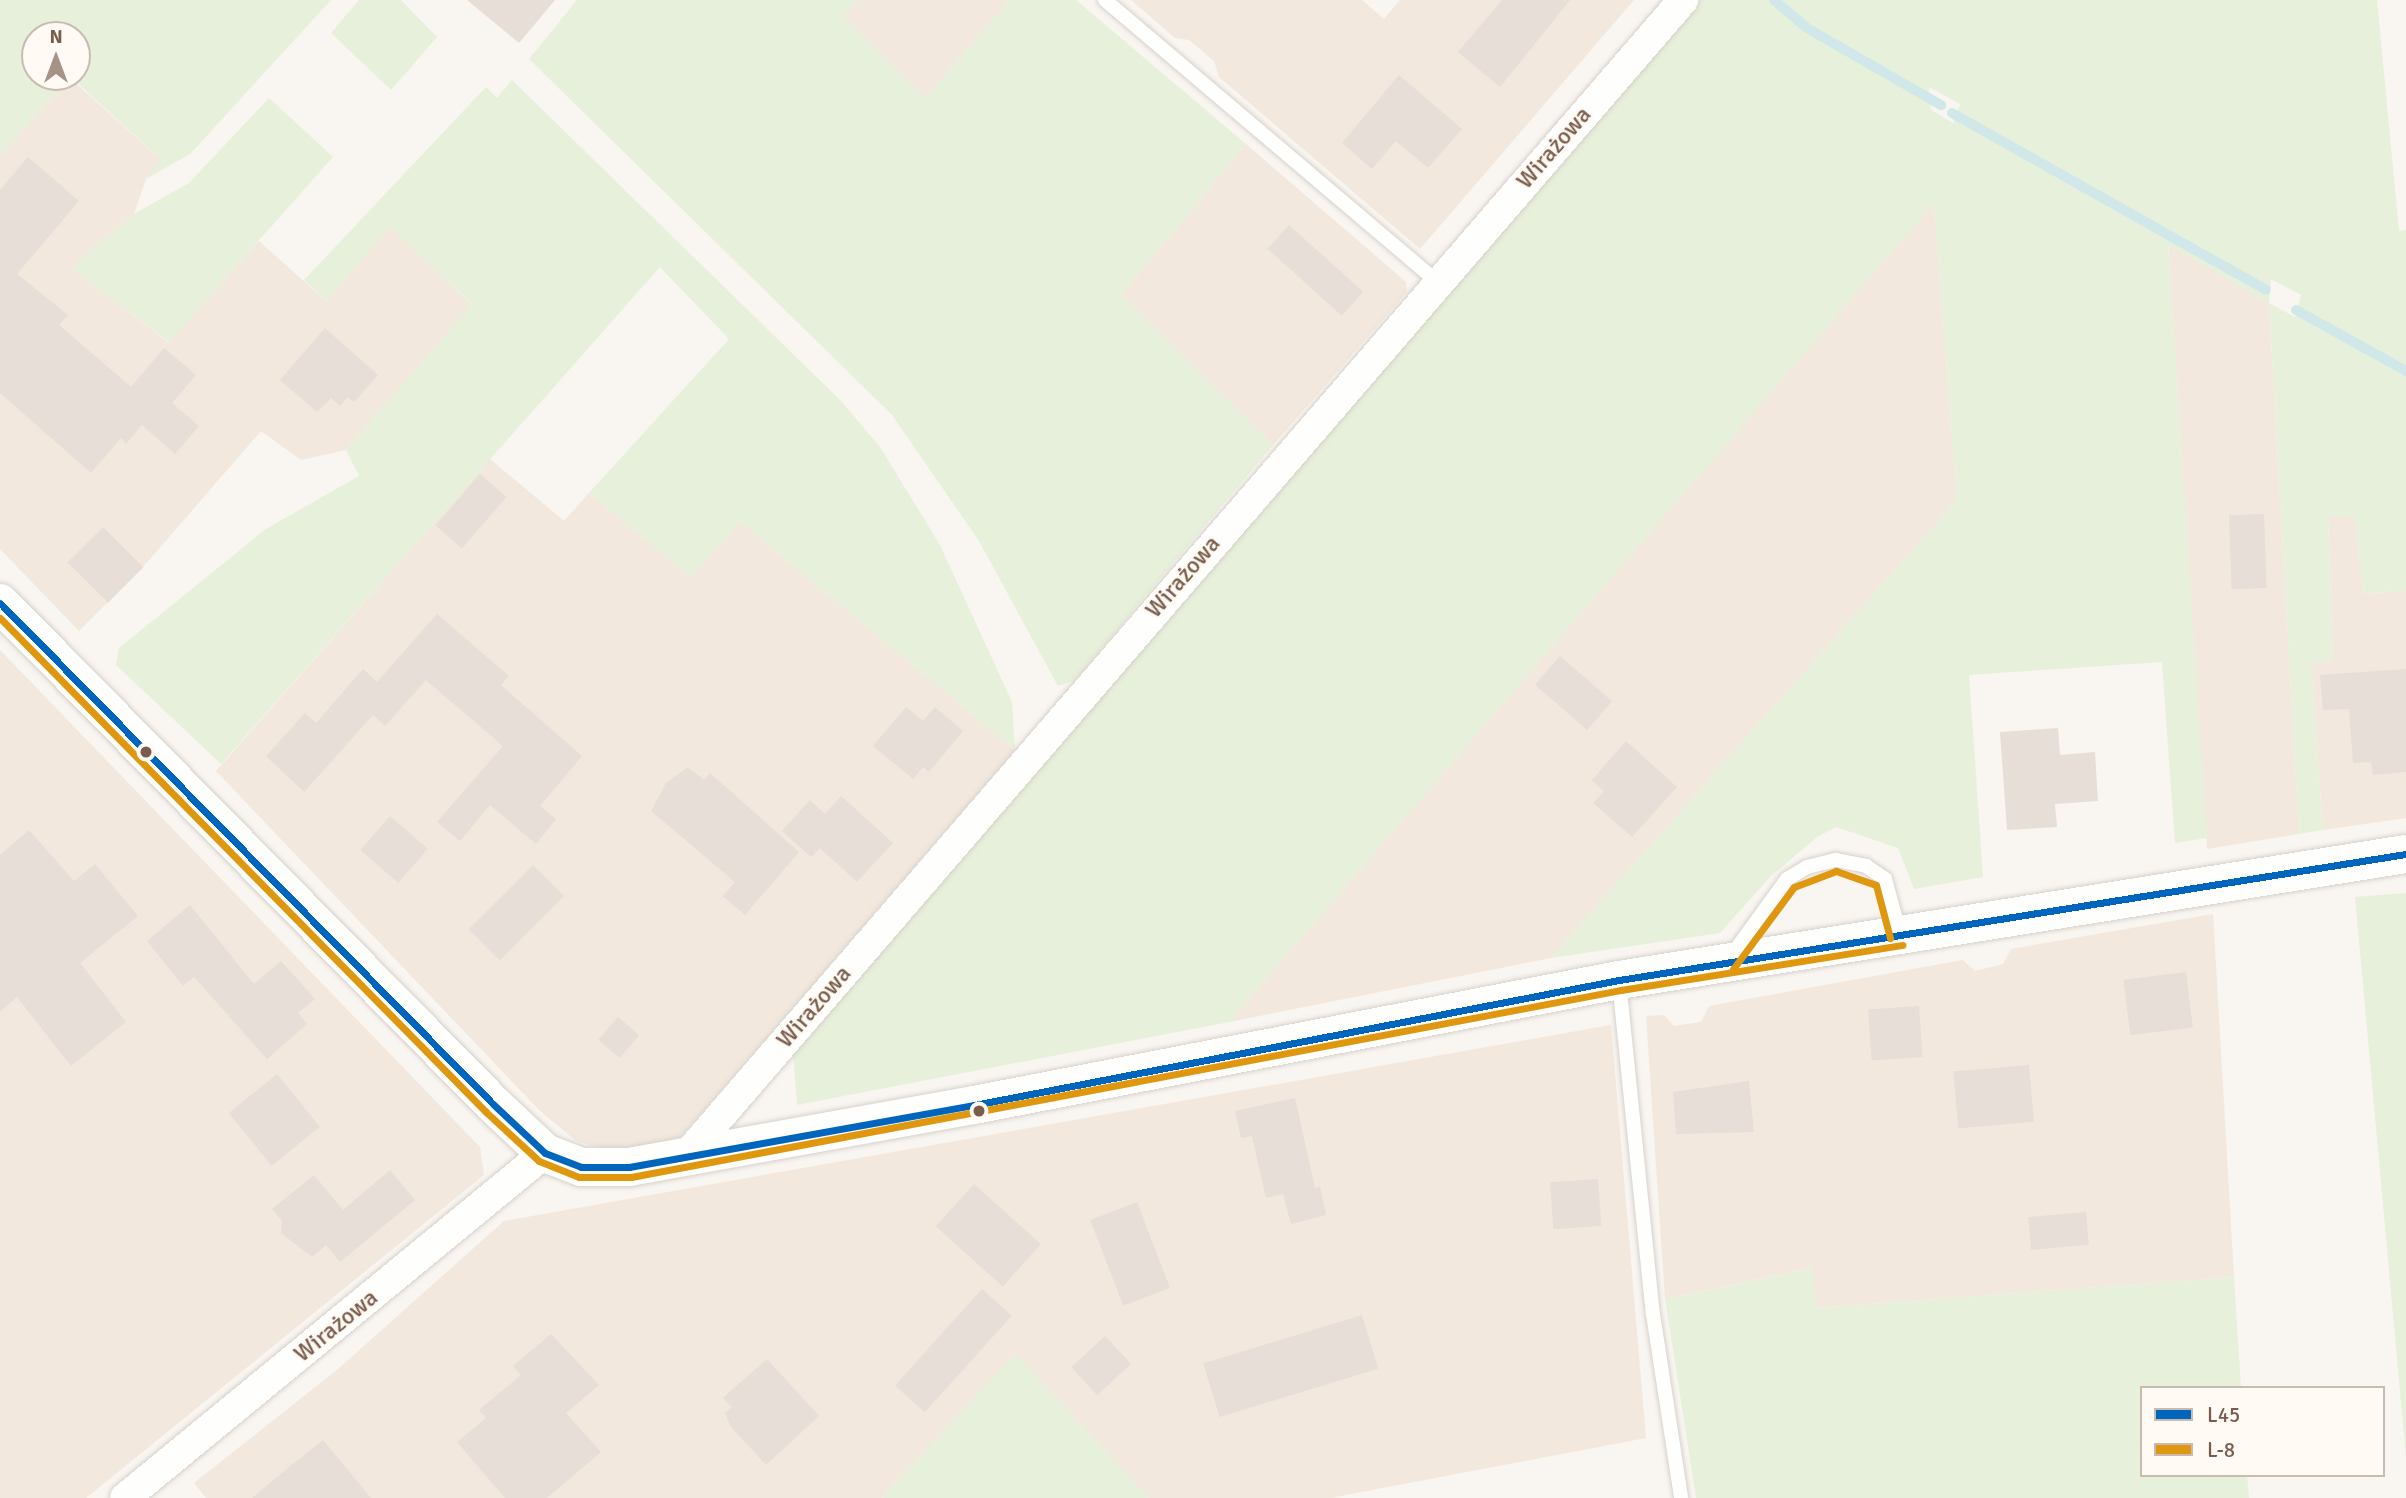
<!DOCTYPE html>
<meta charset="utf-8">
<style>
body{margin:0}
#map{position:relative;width:2406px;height:1498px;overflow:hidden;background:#f9f5f0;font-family:Signika,sans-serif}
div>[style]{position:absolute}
.residential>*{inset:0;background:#f2e8de}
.green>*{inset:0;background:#e7f0db}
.stream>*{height:10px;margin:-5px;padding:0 5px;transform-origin:5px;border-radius:5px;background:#d0e8ea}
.building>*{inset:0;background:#e6ded7;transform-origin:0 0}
.roads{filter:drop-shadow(0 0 2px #d7d1cb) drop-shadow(0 0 2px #d7d1cb)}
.lane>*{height:14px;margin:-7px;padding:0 7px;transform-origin:7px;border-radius:7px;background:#fefefd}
.street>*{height:30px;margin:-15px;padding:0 15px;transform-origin:15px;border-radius:15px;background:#fefefd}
.secondary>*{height:38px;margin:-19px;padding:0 19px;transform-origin:19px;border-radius:19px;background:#fefefd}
.bus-1>*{height:7px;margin:-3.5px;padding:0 3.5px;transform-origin:3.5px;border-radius:3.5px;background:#0065bd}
.bus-2>*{height:7px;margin:-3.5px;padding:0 3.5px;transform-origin:3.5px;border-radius:3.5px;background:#de970f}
.dots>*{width:19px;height:19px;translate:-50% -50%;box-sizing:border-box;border:4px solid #fffaf3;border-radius:50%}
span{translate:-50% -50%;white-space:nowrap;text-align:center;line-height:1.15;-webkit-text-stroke:5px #fffaf3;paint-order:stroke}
.street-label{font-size:24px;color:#7a5c4d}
.legend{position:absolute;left:2140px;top:1386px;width:245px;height:91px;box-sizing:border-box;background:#fffaf3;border:2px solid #cabbb1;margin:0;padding:9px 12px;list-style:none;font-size:21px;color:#7a5c4d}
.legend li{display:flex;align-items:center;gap:14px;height:35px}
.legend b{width:35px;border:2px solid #cabbb1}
.north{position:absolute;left:21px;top:21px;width:70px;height:70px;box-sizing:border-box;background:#fffaf3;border:2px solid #cabbb1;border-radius:50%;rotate:0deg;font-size:19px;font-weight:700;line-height:28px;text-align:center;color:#7a5c4d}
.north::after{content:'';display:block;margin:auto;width:24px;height:32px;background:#a69286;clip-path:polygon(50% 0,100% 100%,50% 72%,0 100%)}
</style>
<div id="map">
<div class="residential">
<i style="clip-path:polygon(857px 0,1010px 0,925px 98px,843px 16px)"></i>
<i style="clip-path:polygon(1131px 0,1362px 0,1384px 19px,1400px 0,1634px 0,1420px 249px,1219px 77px,1214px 61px,1189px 40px,1175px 38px)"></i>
<i style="clip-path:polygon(69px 77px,162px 161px,146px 179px,134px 214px,72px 268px,168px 342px,259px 241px,326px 301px,390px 226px,472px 305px,346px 450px,301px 460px,261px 431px,143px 567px,79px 631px,0 549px,0 156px)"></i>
<i style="clip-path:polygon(1246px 144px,1406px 282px,1407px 292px,1273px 445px,1121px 295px)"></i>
<i style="clip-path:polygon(1934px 202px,1957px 500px,1551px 958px,1229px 1022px)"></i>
<i style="clip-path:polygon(2168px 244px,2269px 303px,2299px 834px,2207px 849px)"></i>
<i style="clip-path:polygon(490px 459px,564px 521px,589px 493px,691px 577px,741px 522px,1015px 750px,679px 1139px,617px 1153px,576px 1141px,539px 1110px,216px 771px)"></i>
<i style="clip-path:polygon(2328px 516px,2355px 516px,2363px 594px,2406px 590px,2406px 818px,2323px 830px,2311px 663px,2333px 660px)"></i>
<i style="clip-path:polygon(0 650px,480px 1147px,484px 1175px,86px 1498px,0 1498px)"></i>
<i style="clip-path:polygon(2213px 914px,2234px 1277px,1815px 1308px,1812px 1268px,1665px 1299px,1646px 1016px,1664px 1015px,1674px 1026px,1701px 1022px,1709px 1006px,1963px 960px,1975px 971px,2003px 964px,2011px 949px)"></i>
<i style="clip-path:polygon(1611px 1025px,1646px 1438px,1330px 1498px,1149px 1498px,1015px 1355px,882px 1498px,206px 1498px,194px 1483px,338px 1369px,504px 1221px)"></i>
</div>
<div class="green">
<i style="clip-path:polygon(0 0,331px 0,190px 154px,146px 179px,161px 160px,71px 77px,77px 77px,77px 35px,35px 35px,35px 77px,69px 77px,0 156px)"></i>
<i style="clip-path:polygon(359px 0,401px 0,437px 37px,391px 90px,331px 33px)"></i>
<i style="clip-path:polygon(577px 0,857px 0,843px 16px,925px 98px,1010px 0,1076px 0,1246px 144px,1121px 295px,1273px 445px,1074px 681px,1058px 686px,979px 541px,892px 415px,529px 59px)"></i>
<i style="clip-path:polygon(evenodd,1697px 0,2377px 0,2399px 231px,2406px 230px,2406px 590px,2363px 594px,2355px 516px,2328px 516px,2333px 660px,2311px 663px,2323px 830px,2299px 834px,2269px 303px,2168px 245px,2207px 838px,2175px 843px,2162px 662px,1969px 675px,1983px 877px,1914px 889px,1898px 848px,1836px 827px,1817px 837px,1770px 877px,1720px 933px,1551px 958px,1957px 500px,1934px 203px,1229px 1022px,797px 1105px,793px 1053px,1697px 0,1929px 87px,1960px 104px,1953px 123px,1931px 110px,1929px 87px,1697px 0,2271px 279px,2301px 295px,2295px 317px,2269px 303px,2271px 279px)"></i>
<i style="clip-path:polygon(512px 80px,840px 400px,880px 447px,940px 545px,1012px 702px,1015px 750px,741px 522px,691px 577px,589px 493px,729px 339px,660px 267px,221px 764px,116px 665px,119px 648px,266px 529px,359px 476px,346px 450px,472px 304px,390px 227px,326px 301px,304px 280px,486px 87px,497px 98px)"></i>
<i style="clip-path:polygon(269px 98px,333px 157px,169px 342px,71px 268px,134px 214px,189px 183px)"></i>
<i style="clip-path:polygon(2406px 893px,2406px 1457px,2355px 897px)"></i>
<i style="clip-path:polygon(1813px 1268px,1816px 1308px,2234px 1277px,2241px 1388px,2142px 1388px,2142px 1475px,2247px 1475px,2249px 1498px,1696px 1498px,1665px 1299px)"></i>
<i style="clip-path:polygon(1015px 1354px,1149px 1498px,882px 1498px)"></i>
</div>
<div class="stream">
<i style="left:1774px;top:0;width:43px;rotate:40.3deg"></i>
<i style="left:1807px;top:28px;width:155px;rotate:29.9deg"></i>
<i style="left:1952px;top:113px;width:360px;rotate:29.4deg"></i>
<i style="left:2296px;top:310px;width:126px;rotate:29deg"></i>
</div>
<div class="building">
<i style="clip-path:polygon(467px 0,555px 0,519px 43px)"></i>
<i style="clip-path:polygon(1502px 0,1570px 0,1500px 87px,1458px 52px)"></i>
<i style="clip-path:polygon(1399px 75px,1462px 129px,1428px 168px,1396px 141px,1372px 169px,1342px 143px)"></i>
<i style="clip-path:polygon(28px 157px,79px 201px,17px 274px,68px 315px,59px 325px,131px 387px,164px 348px,196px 375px,172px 403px,199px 426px,175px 454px,142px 425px,126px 444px,121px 438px,91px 473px,0 393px,0 190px)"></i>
<i style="left:1289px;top:225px;width:100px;height:32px;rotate:42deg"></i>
<i style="clip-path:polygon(325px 328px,378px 375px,354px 402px,348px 397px,340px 406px,331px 398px,317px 412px,280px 380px)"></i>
<i style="left:480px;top:474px;width:35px;height:68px;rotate:41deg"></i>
<i style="left:2264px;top:514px;width:74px;height:35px;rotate:88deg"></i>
<i style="left:103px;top:527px;width:57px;height:50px;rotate:45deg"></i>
<i style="clip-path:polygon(437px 614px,509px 676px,501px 685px,582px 756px,540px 806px,556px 819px,536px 844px,490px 805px,460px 841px,437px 822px,503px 746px,426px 680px,385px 726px,373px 715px,304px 792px,266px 756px,305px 713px,316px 723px,363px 669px,377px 682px)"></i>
<i style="left:1560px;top:656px;width:69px;height:38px;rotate:41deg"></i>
<i style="clip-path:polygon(2406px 669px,2406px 772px,2373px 775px,2371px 762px,2353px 763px,2349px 709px,2323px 710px,2320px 675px)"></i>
<i style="clip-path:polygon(906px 707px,923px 721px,935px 707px,963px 731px,929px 772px,923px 767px,913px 779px,873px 746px)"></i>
<i style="clip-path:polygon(2058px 728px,2060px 755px,2095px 752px,2098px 801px,2055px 804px,2057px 827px,2007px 830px,2000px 732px)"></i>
<i style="clip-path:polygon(1626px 741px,1677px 787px,1632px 837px,1593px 803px,1604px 791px,1592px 780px)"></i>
<i style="clip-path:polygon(688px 767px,704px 780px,710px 773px,799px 852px,745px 915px,723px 896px,735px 882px,651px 811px,666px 783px)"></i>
<i style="clip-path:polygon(841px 796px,893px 843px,857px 882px,820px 848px,811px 857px,782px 831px,810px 800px,825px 814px)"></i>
<i style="left:390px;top:816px;width:50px;height:45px;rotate:41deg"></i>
<i style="clip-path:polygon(29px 830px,74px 881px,95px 864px,138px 916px,80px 963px,126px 1022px,71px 1066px,17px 997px,0 1012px,0 855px)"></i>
<i style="left:533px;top:865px;width:44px;height:91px;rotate:45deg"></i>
<i style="clip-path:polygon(190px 905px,254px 984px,281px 961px,315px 999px,298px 1013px,307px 1024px,267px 1059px,194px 977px,183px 986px,147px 941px)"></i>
<i style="left:2186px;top:972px;width:56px;height:63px;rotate:83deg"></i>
<i style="left:1919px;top:1006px;width:51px;height:51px;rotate:86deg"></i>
<i style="left:618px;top:1017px;width:28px;height:30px;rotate:41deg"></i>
<i style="left:2029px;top:1065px;width:57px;height:76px;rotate:85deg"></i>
<i style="left:277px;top:1074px;width:68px;height:62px;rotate:51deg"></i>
<i style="clip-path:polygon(1749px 1081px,1754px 1132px,1676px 1134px,1673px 1092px)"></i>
<i style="clip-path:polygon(1295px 1098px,1315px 1188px,1320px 1187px,1326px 1215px,1291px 1224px,1283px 1194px,1266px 1198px,1252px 1136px,1241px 1138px,1235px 1111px)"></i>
<i style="clip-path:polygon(390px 1170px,415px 1200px,340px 1262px,326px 1245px,312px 1257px,281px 1233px,282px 1221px,272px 1209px,314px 1175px,343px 1210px)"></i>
<i style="left:1598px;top:1179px;width:47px;height:48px;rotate:86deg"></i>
<i style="left:974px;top:1184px;width:90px;height:57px;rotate:42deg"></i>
<i style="left:1137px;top:1202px;width:92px;height:50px;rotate:69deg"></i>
<i style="left:2086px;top:1212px;width:33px;height:58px;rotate:85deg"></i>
<i style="left:982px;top:1289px;width:40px;height:130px;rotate:42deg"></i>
<i style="left:1362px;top:1315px;width:56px;height:166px;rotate:73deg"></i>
<i style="clip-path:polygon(551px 1334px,599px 1385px,566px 1413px,601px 1452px,547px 1498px,505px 1498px,457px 1442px,486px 1418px,479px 1410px,521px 1375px,513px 1366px)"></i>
<i style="left:1105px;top:1336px;width:38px;height:46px;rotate:47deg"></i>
<i style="clip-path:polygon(767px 1359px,819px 1416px,766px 1465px,731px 1427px,725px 1413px,732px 1407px,723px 1398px)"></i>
<i style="clip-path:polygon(323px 1440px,371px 1498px,252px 1498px,294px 1463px)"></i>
</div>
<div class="roads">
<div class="lane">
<i style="left:1105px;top:0;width:436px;rotate:40.3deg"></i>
<i style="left:1731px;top:956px;width:95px;rotate:-54deg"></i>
<i style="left:1787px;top:879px;width:23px;rotate:-31deg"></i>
<i style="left:1807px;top:867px;width:30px;rotate:-14deg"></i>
<i style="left:1836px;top:860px;width:31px;rotate:11deg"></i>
<i style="left:1866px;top:866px;width:23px;rotate:34deg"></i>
<i style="left:1885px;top:879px;width:57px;rotate:74.7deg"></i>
<i style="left:1619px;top:981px;width:335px;rotate:84.2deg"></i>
<i style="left:1653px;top:1314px;width:186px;rotate:81.3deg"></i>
</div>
<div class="street">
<i style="left:686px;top:1156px;width:1527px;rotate:-49.22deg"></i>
<i style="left:125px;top:1498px;width:544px;rotate:-39.4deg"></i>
</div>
<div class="secondary">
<i style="left:0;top:603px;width:703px;rotate:45.46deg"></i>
<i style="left:493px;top:1104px;width:71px;rotate:43.3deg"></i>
<i style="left:545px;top:1153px;width:39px;rotate:21deg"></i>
<i style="left:581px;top:1167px;width:48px"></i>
<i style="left:629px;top:1167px;width:351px;rotate:-10.2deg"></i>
<i style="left:974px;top:1105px;width:657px;rotate:-10.97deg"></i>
<i style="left:1619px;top:980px;width:797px;rotate:-9.1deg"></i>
</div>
</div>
<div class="bus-1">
<i style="left:0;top:603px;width:703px;rotate:45.46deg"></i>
<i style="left:493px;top:1104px;width:71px;rotate:43.3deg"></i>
<i style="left:545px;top:1153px;width:39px;rotate:21deg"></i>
<i style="left:581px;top:1167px;width:48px"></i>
<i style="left:629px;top:1167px;width:351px;rotate:-10.2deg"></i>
<i style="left:974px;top:1105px;width:657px;rotate:-10.97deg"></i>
<i style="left:1619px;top:980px;width:797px;rotate:-9.1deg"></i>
</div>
<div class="bus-2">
<i style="left:0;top:618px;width:693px;rotate:45.47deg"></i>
<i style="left:486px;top:1112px;width:72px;rotate:42.8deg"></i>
<i style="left:539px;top:1161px;width:43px;rotate:21.8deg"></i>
<i style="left:579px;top:1177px;width:52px"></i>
<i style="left:631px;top:1177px;width:1008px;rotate:-10.7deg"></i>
<i style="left:1621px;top:990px;width:285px;rotate:-9.1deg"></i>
<i style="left:1733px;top:969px;width:102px;rotate:-53.4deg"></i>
<i style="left:1794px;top:887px;width:45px;rotate:-20.9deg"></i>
<i style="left:1836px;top:871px;width:42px;rotate:19.3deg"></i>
<i style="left:1876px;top:885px;width:55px;rotate:75.2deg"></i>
</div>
<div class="dots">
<i style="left:146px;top:752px;background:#7a5c4d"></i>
<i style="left:979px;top:1111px;background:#7a5c4d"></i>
</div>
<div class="street-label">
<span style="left:1554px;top:148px;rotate:-49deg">Wirażowa</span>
<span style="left:1183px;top:577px;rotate:-49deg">Wirażowa</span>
<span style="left:814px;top:1007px;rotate:-49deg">Wirażowa</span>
<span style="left:336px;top:1326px;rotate:-39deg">Wirażowa</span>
</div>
<ul class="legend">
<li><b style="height:9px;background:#0065bd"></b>L45</li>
<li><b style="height:9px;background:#de970f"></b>L-8</li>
</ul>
<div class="north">N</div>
</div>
